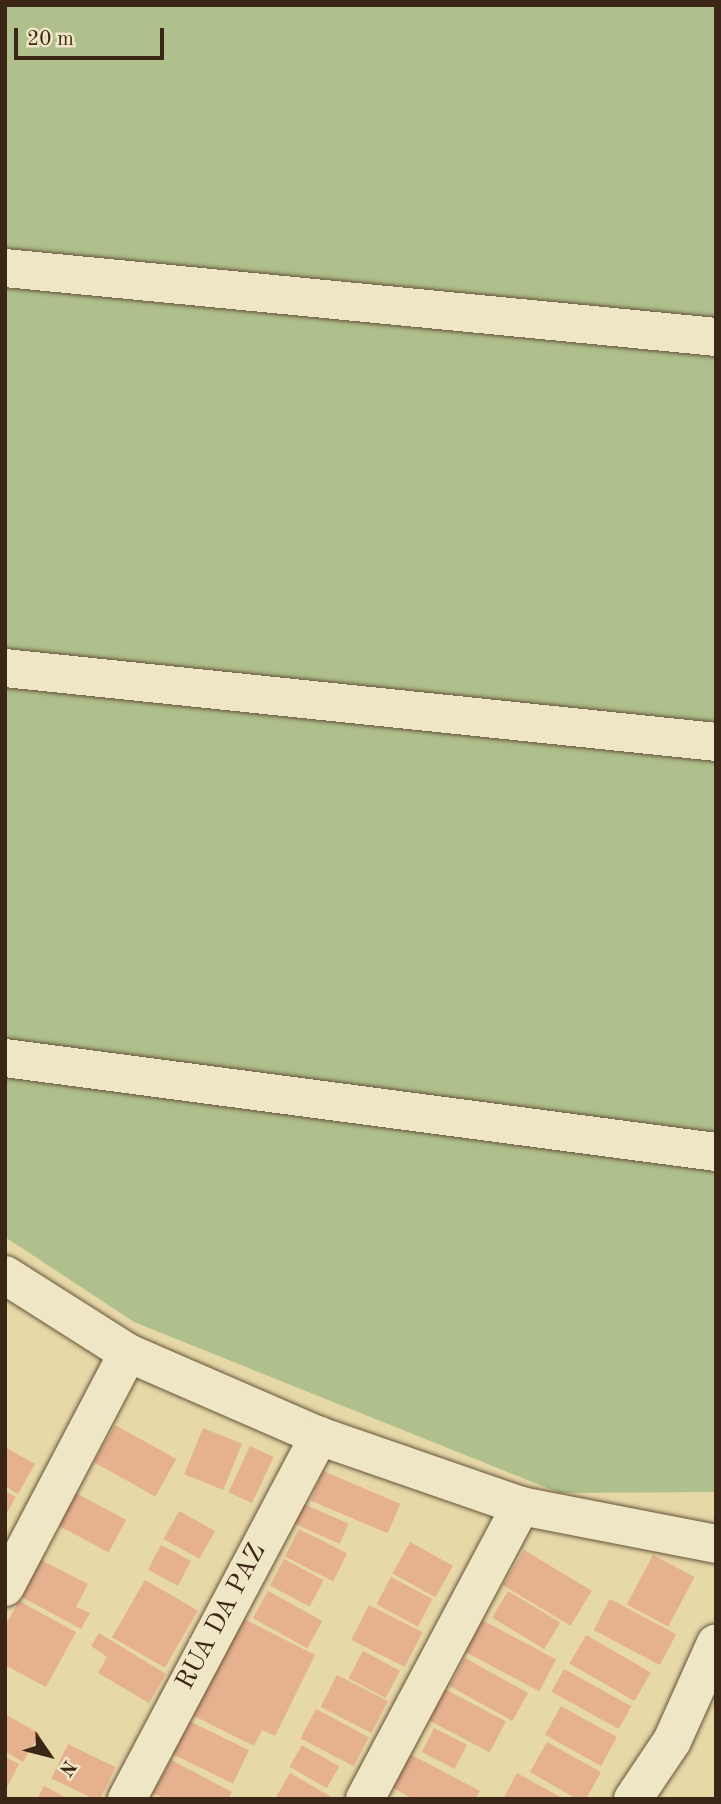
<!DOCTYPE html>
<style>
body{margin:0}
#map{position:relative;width:721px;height:1804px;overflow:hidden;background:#e7d8a7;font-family:"Old Standard TT",serif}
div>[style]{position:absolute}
.green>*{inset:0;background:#afc08c}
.building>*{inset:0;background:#e6b18e;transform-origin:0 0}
.roads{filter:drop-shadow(0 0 2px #66523a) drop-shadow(0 0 2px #66523a)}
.minor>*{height:38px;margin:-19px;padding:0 19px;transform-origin:19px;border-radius:19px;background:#efe6c6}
span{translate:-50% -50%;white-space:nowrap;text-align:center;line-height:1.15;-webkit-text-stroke:7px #efe6c6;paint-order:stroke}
.street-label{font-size:26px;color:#3b2515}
.frame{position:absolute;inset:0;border:7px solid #3b2515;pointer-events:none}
.north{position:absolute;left:14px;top:1720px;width:70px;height:70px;-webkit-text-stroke:5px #efe6c6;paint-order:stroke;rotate:125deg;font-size:19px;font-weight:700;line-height:28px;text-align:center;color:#3b2515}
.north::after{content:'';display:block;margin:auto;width:24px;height:32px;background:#3b2515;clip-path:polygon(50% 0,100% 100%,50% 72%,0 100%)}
.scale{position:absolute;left:14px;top:28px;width:150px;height:32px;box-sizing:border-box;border:4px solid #3b2515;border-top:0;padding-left:9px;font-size:21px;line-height:24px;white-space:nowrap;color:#3b2515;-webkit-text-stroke:5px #efe6c6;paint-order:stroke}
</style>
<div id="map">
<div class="green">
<i style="clip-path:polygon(5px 5px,716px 5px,716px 1492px,560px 1493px,134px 1322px,5px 1237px)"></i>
</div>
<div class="building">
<i style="left:115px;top:1425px;width:70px;height:43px;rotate:29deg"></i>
<i style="left:203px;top:1428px;width:42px;height:50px;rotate:22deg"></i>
<i style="left:250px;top:1446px;width:26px;height:51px;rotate:25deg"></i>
<i style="clip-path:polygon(5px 1447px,35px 1464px,18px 1494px,5px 1486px)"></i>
<i style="left:323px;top:1471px;width:84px;height:32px;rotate:23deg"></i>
<i style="clip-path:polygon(5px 1491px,16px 1497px,5px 1516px)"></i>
<i style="left:74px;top:1492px;width:59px;height:37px;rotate:28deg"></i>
<i style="left:302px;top:1503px;width:51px;height:22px;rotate:24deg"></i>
<i style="left:179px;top:1511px;width:41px;height:32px;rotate:29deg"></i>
<i style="left:299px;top:1529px;width:54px;height:31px;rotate:27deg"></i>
<i style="left:410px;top:1542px;width:49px;height:36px;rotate:29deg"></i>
<i style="left:161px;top:1545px;width:34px;height:28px;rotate:28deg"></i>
<i style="left:524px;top:1550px;width:79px;height:41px;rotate:31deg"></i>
<i style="left:653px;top:1555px;width:47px;height:56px;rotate:28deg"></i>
<i style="left:284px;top:1559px;width:45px;height:30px;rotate:28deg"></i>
<i style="clip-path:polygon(41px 1560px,88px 1584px,76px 1607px,90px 1613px,81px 1629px,22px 1597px)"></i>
<i style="left:391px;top:1577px;width:47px;height:31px;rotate:28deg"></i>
<i style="left:145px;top:1580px;width:61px;height:66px;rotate:30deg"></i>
<i style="left:268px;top:1591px;width:62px;height:31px;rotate:29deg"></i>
<i style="left:508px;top:1591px;width:61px;height:31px;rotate:31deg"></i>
<i style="left:610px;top:1599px;width:75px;height:35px;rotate:28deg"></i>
<i style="clip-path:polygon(19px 1601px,76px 1632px,46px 1687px,5px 1665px,5px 1626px)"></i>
<i style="left:369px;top:1605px;width:60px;height:39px;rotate:27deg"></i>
<i style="clip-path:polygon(242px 1618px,315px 1655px,275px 1736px,262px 1730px,254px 1746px,192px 1715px)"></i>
<i style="left:482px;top:1620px;width:84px;height:36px;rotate:28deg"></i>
<i style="clip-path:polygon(99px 1633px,166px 1674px,149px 1703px,98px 1673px,107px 1657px,91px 1646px)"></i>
<i style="left:586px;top:1635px;width:75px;height:33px;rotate:30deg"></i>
<i style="left:363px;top:1651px;width:42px;height:31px;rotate:28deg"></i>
<i style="left:465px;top:1658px;width:72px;height:32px;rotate:29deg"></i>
<i style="left:564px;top:1669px;width:77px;height:26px;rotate:29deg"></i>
<i style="left:337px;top:1675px;width:57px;height:36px;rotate:27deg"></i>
<i style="left:445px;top:1689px;width:69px;height:35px;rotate:28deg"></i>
<i style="left:561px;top:1706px;width:64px;height:33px;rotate:29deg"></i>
<i style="left:316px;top:1709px;width:60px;height:33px;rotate:28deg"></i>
<i style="clip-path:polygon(5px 1714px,40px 1734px,23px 1762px,5px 1751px)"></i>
<i style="left:187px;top:1720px;width:69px;height:37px;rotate:26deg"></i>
<i style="left:434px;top:1728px;width:37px;height:27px;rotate:27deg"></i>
<i style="clip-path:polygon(547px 1742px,601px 1772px,586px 1799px,577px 1799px,530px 1772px)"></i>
<i style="left:68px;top:1744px;width:53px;height:38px;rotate:26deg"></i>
<i style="left:302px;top:1745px;width:43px;height:25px;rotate:30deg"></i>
<i style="clip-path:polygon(408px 1753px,480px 1791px,475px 1799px,413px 1799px,390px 1786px)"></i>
<i style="clip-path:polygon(5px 1757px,19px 1764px,5px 1791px)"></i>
<i style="clip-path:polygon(171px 1760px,232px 1792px,228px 1799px,165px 1799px,153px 1793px)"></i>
<i style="clip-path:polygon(290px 1773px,335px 1799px,275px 1799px)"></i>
<i style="clip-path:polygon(517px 1773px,564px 1799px,503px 1799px)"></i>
<i style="clip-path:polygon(44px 1786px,69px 1799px,37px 1799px)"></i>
</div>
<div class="roads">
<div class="minor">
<i style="left:5px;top:268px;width:714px;rotate:5.54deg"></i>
<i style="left:5px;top:668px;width:715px;rotate:5.94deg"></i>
<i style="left:5px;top:1058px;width:717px;rotate:7.53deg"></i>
<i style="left:5px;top:1275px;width:146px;rotate:32.4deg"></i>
<i style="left:128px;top:1353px;width:208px;rotate:23.5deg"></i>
<i style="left:319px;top:1436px;width:214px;rotate:19.1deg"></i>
<i style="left:521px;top:1506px;width:199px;rotate:11deg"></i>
<i style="left:5px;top:1587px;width:264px;rotate:-62.3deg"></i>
<i style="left:127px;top:1799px;width:411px;rotate:-62.1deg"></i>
<i style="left:365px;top:1799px;width:332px;rotate:-62deg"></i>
<i style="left:633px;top:1799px;width:70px;rotate:-56.1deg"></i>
<i style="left:672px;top:1741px;width:107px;rotate:-65.8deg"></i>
</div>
</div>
<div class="street-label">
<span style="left:222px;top:1617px;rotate:-62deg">RUA DA PAZ</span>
</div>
<div class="frame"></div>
<div class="north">N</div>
<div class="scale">20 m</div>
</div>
